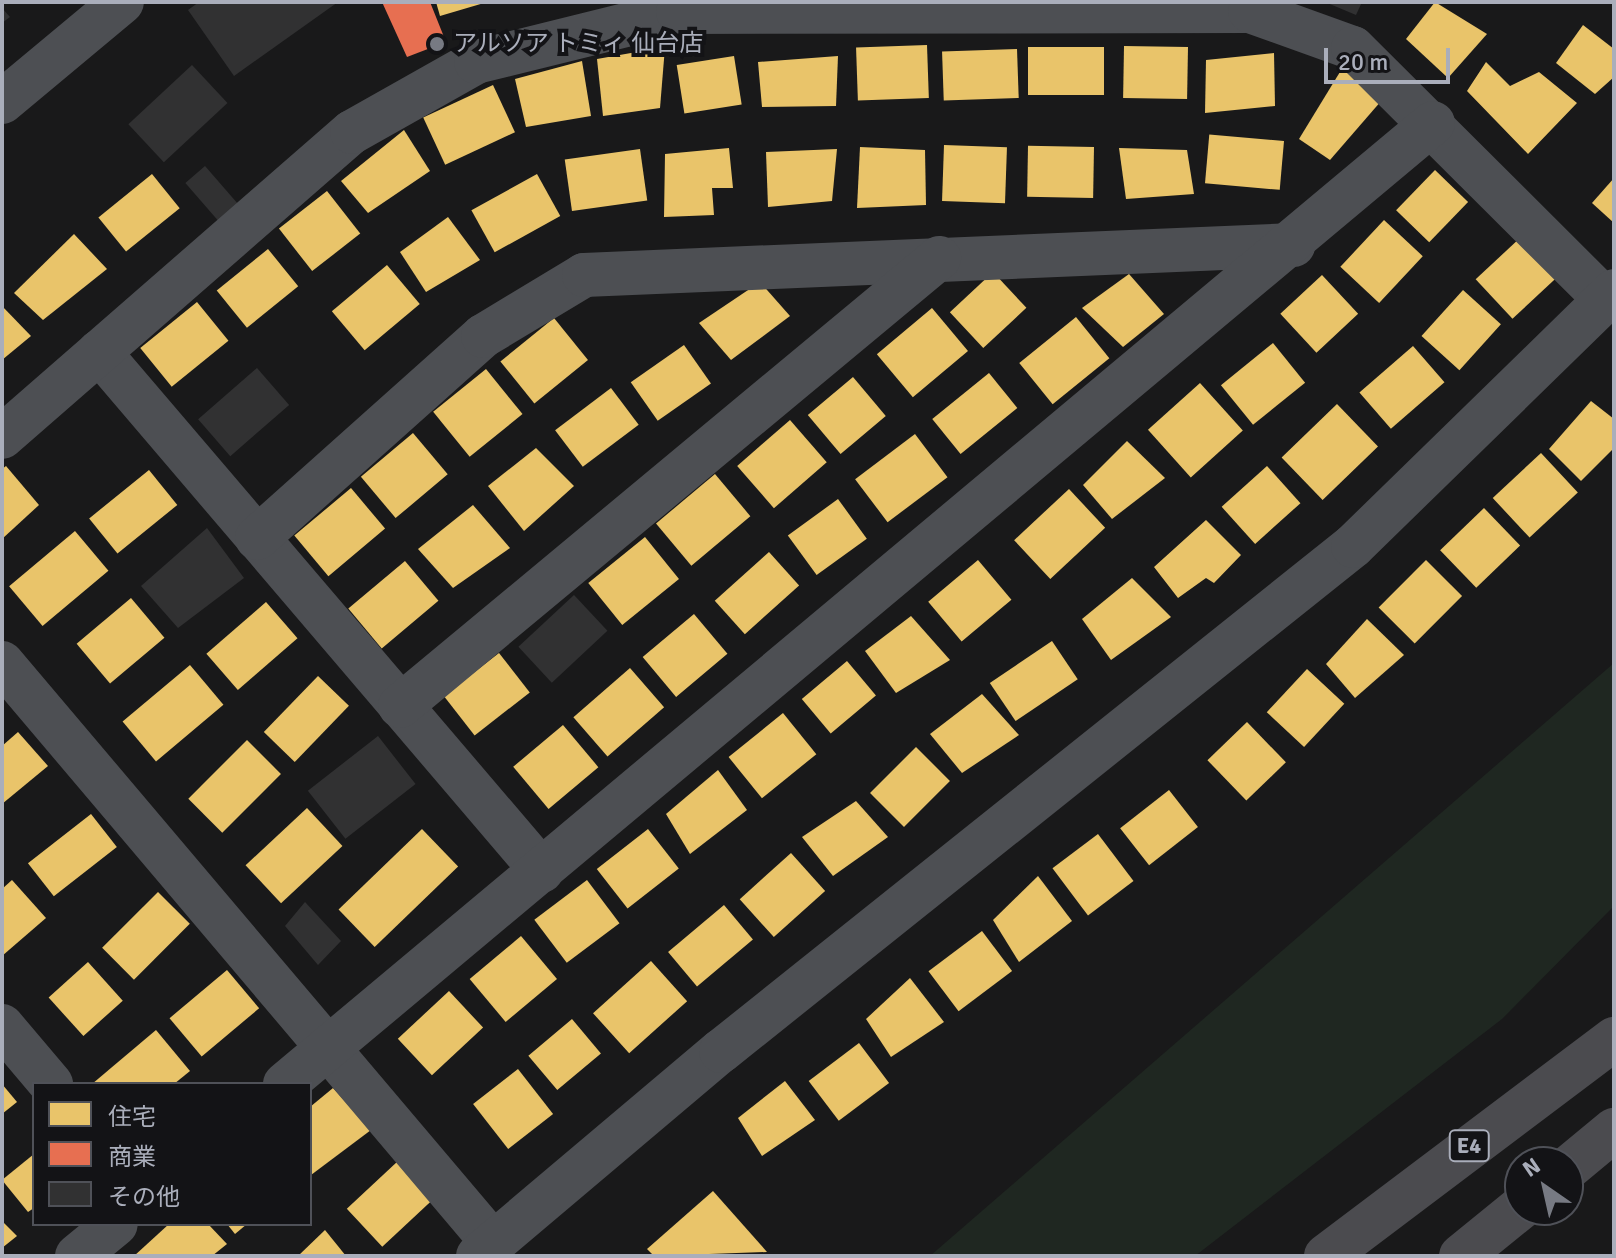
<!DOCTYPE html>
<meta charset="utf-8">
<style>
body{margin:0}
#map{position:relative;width:1616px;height:1258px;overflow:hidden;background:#19191a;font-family:Signika,"Noto Sans JP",sans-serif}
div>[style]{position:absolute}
.green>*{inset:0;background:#1f2721}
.homes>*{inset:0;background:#e9c46a;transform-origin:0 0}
.shops>*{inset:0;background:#e76f51}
.building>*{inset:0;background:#313132;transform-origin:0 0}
.minor>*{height:44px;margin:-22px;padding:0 22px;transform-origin:22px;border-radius:22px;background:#4d4f53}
.highway>*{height:44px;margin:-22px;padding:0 22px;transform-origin:22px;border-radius:22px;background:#4b4b4f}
.dots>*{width:22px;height:22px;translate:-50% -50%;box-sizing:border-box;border:4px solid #131316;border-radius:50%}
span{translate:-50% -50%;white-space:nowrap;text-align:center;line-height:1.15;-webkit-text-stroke:8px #131316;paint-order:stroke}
.shield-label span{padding:2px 6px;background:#131316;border:2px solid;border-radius:6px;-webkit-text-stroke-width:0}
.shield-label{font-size:22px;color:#aaaebb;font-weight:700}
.poi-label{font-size:24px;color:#aaaebb}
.left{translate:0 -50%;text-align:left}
.frame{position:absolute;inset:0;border:4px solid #aaaebb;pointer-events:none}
.legend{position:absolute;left:32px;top:1082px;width:280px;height:144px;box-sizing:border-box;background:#131316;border:2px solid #4f5158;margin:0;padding:10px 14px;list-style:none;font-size:24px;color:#aaaebb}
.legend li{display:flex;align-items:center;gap:16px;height:40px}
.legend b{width:40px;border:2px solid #4f5158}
.north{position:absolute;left:1504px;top:1146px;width:80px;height:80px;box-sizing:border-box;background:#131316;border:2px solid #4f5158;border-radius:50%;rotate:326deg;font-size:22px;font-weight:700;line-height:32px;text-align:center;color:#aaaebb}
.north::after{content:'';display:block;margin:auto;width:28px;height:36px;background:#777a83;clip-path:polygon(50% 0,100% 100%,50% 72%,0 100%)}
.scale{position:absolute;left:1324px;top:48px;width:126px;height:36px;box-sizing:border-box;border:4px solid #aaaebb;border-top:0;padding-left:10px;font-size:24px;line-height:28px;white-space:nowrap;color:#aaaebb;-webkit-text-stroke:6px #131316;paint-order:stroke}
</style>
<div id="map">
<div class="green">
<i style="clip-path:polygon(1614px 663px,1614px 906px,1502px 1019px,1195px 1256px,930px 1256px)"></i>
</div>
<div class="homes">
<i style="clip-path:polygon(436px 2px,484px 2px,484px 3px,440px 16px)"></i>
<i style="clip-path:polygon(1435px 2px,1487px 34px,1448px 78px,1406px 39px)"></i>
<i style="clip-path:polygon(1583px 25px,1614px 49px,1614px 77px,1595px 94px,1556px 63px)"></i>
<i style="left:927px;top:45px;width:53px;height:71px;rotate:88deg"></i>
<i style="clip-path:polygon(665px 47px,660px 108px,603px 116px,597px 59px)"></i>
<i style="left:1104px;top:47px;width:48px;height:76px;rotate:90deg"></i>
<i style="left:1188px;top:47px;width:52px;height:64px;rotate:91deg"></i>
<i style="left:1017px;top:49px;width:49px;height:75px;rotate:88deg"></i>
<i style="clip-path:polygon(1274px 53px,1275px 106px,1205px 113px,1206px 60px)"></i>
<i style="left:734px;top:56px;width:49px;height:58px;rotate:81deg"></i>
<i style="clip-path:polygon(838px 56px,836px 106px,762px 107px,758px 62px)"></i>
<i style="clip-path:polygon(582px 61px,591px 116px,526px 127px,515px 79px)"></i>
<i style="clip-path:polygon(1486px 62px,1510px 86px,1539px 72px,1577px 103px,1528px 154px,1467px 91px)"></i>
<i style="clip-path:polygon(1343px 67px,1382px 100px,1330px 160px,1299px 139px)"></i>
<i style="left:493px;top:85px;width:52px;height:77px;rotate:65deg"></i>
<i style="clip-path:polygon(404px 130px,430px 171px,368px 213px,341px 181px)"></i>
<i style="left:1284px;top:141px;width:49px;height:75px;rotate:95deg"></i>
<i style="left:944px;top:145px;width:63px;height:56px;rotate:2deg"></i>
<i style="clip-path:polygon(860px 147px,925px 150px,926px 205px,857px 208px)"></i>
<i style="left:1094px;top:147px;width:51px;height:66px;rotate:91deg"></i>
<i style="clip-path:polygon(729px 148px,733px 188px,712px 188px,714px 215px,664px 217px,665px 154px)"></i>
<i style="clip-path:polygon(1119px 148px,1187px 150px,1194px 194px,1126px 199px)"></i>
<i style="left:640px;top:149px;width:52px;height:76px;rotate:82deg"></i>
<i style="clip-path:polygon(837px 149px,832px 201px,768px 207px,766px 152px)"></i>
<i style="left:1435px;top:170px;width:46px;height:56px;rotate:44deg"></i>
<i style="left:152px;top:174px;width:44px;height:69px;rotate:51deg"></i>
<i style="left:537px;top:174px;width:48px;height:75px;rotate:61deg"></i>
<i style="clip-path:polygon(1614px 178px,1614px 223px,1592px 203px)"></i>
<i style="left:327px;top:191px;width:54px;height:61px;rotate:52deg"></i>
<i style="clip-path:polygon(448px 217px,480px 260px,426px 292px,400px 252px)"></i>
<i style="left:1384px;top:220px;width:53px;height:64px;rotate:43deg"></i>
<i style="clip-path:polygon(74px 234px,107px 269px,43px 320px,14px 293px)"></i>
<i style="left:1521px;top:237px;width:54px;height:62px;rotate:47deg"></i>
<i style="left:268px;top:249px;width:48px;height:66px;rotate:51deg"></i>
<i style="left:387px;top:265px;width:51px;height:72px;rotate:50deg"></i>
<i style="left:993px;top:272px;width:49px;height:59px;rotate:47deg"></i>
<i style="clip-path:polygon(1129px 274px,1164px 314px,1123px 347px,1082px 308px)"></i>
<i style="left:1322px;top:275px;width:53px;height:57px;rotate:47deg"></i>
<i style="clip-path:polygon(760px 282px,790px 316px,731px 360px,699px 323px)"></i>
<i style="left:1463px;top:290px;width:51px;height:62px;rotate:42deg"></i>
<i style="left:197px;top:302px;width:50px;height:73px;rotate:51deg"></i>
<i style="clip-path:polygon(2px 306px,31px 336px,2px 360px)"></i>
<i style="left:932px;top:308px;width:56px;height:72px;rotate:50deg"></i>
<i style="left:1076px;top:317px;width:53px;height:73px;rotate:51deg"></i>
<i style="left:554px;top:318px;width:54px;height:69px;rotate:51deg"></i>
<i style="left:1273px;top:343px;width:51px;height:67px;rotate:51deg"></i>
<i style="left:684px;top:345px;width:47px;height:65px;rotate:55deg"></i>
<i style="left:1413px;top:346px;width:48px;height:71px;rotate:49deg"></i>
<i style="left:486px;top:369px;width:58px;height:68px;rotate:51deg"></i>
<i style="left:989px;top:373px;width:45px;height:73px;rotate:51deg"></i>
<i style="left:853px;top:377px;width:51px;height:59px;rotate:50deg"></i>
<i style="left:1200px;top:383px;width:64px;height:70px;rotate:48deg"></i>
<i style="left:611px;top:388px;width:46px;height:70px;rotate:53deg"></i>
<i style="clip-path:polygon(1591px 401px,1614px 419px,1614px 448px,1581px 481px,1549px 449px)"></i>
<i style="left:1337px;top:404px;width:59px;height:77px;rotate:46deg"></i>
<i style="left:790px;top:420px;width:56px;height:70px;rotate:49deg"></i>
<i style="left:413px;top:433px;width:54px;height:68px;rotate:50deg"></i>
<i style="left:915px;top:434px;width:54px;height:75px;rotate:53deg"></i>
<i style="clip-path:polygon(1127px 441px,1165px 478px,1112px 519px,1083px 485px)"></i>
<i style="clip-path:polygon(536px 448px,574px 486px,524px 531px,488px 486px)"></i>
<i style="left:1541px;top:453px;width:54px;height:66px;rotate:47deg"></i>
<i style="clip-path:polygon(6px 466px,39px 505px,2px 539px,2px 469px)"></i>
<i style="left:1267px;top:466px;width:50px;height:61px;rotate:48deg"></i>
<i style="left:149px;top:470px;width:45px;height:77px;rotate:51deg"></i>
<i style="left:715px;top:474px;width:55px;height:77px;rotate:50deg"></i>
<i style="left:351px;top:488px;width:53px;height:74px;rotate:50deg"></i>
<i style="left:1069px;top:489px;width:53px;height:75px;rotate:47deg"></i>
<i style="left:838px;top:499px;width:49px;height:62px;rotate:54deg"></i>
<i style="clip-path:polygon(473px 505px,510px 548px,453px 588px,418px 549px)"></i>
<i style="left:1484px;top:508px;width:52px;height:61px;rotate:46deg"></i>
<i style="clip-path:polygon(1206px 520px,1241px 555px,1214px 583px,1206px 578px,1178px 598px,1154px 567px)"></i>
<i style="left:75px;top:531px;width:52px;height:86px;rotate:50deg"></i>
<i style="left:645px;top:537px;width:54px;height:73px;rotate:51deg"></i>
<i style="left:769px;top:552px;width:45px;height:73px;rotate:48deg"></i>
<i style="left:978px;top:560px;width:52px;height:65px;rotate:50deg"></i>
<i style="left:1426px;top:560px;width:51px;height:67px;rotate:45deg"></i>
<i style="left:405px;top:561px;width:52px;height:74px;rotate:50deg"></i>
<i style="clip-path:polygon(1132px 578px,1171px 617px,1111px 660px,1082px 619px)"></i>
<i style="left:131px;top:598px;width:52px;height:71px;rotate:50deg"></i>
<i style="left:266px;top:602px;width:48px;height:79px;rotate:49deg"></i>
<i style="left:694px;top:614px;width:52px;height:67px;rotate:50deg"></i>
<i style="clip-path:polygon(911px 616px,950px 660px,896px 693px,865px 651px)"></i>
<i style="clip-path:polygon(1367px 619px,1404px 655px,1355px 698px,1326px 664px)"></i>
<i style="left:1052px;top:641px;width:46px;height:75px;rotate:56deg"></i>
<i style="left:499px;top:653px;width:50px;height:70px;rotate:52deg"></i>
<i style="left:847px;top:661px;width:45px;height:59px;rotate:50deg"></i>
<i style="left:190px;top:665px;width:52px;height:88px;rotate:50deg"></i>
<i style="left:630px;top:668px;width:52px;height:75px;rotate:49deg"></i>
<i style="left:1307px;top:669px;width:51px;height:59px;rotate:43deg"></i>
<i style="left:318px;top:676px;width:43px;height:78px;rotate:44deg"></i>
<i style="clip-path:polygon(982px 694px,1019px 735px,962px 773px,930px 734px)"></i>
<i style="left:783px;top:713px;width:53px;height:70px;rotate:51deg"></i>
<i style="left:1247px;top:722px;width:56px;height:55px;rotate:46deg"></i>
<i style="left:563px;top:725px;width:55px;height:65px;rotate:50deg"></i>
<i style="clip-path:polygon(18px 732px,48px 766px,2px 804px,2px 746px)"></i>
<i style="left:247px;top:740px;width:48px;height:83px;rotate:45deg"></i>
<i style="left:916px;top:747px;width:48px;height:65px;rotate:45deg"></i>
<i style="clip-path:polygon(718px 770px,747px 810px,690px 854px,666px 814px)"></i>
<i style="left:1169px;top:790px;width:47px;height:62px;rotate:52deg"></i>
<i style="clip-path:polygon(856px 801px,888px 837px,833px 876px,802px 837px)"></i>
<i style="left:307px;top:808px;width:52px;height:84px;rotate:47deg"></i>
<i style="left:91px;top:814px;width:42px;height:80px;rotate:52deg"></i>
<i style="left:422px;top:829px;width:52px;height:116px;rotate:46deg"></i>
<i style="left:648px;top:829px;width:50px;height:65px;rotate:52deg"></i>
<i style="left:1098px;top:834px;width:59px;height:57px;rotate:53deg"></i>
<i style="left:791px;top:853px;width:51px;height:69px;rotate:48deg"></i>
<i style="clip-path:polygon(1038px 876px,1072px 921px,1019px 962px,993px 920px)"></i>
<i style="clip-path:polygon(12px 880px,46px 918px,2px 956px,2px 889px)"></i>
<i style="left:587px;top:880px;width:54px;height:66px;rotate:53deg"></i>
<i style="left:158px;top:892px;width:45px;height:79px;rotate:45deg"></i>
<i style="left:724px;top:905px;width:45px;height:73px;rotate:50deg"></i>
<i style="left:982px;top:931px;width:50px;height:67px;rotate:53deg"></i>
<i style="left:521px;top:936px;width:56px;height:67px;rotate:50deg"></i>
<i style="left:651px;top:961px;width:54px;height:78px;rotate:48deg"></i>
<i style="left:88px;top:962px;width:52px;height:53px;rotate:48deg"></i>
<i style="left:227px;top:970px;width:50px;height:75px;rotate:50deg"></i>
<i style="clip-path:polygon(910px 978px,944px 1022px,891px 1057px,866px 1019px)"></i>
<i style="left:449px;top:991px;width:50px;height:70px;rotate:47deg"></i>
<i style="left:572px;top:1019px;width:45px;height:57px;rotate:50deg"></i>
<i style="clip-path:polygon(156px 1030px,190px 1071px,174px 1084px,92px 1084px)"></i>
<i style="left:859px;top:1043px;width:50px;height:63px;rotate:53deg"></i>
<i style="left:518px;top:1069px;width:57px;height:57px;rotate:52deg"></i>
<i style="clip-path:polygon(785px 1081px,815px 1120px,762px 1156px,738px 1118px)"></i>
<i style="clip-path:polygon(2px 1084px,17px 1102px,2px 1114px)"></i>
<i style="clip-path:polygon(333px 1088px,371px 1130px,311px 1175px,310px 1107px)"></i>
<i style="clip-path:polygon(34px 1154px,34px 1208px,28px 1212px,2px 1180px)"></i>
<i style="left:398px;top:1161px;width:52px;height:70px;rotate:47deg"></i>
<i style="clip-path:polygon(713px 1191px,767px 1252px,654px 1256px,647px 1249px)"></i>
<i style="clip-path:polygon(2px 1221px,17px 1236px,2px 1248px)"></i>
<i style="clip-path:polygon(169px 1224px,208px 1224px,227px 1244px,212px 1256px,134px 1256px)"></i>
<i style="clip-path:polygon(227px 1224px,247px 1224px,235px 1234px)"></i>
<i style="clip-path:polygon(325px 1230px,346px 1256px,298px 1256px)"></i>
</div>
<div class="shops">
<i style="clip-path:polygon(382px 2px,430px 2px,446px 42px,407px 57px)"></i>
</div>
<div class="building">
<i style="clip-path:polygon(199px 2px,338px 2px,234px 76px,188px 10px)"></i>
<i style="clip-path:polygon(1325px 2px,1362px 2px,1356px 15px)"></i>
<i style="clip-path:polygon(2px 8px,10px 17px,2px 23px)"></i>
<i style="left:192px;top:65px;width:52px;height:87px;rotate:47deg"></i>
<i style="left:205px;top:166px;width:52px;height:26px;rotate:49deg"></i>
<i style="left:257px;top:368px;width:49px;height:78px;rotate:49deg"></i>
<i style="clip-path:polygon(207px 528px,244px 578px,178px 628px,141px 586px)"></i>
<i style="left:574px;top:595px;width:49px;height:76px;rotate:47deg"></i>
<i style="left:378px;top:736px;width:61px;height:89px;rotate:52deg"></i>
<i style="clip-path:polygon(305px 902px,341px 941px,318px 965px,285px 926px)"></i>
</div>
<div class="minor">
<i style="left:2px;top:102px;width:156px;rotate:-39.8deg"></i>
<i style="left:99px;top:352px;width:682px;rotate:49.52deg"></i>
<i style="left:2px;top:437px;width:464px;rotate:-41.1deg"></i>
<i style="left:352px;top:132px;width:142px;rotate:-29.4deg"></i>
<i style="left:476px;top:62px;width:208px;rotate:-13.9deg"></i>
<i style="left:678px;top:12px;width:572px;rotate:-0.1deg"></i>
<i style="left:1250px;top:11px;width:109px;rotate:19.8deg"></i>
<i style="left:1353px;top:48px;width:356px;rotate:44.9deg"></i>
<i style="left:257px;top:538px;width:303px;rotate:-41.8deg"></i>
<i style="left:483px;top:336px;width:118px;rotate:-31.1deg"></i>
<i style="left:584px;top:275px;width:710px;rotate:-2.42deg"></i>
<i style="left:2px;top:663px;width:760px;rotate:49.75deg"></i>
<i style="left:400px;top:706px;width:701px;rotate:-39.73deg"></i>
<i style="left:2px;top:1026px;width:76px;rotate:49.8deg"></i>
<i style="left:285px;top:1084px;width:1497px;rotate:-39.93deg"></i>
<i style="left:77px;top:1256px;width:50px;rotate:-39.4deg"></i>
<i style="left:478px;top:1256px;width:318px;rotate:-40.2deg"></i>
<i style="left:721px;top:1051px;width:809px;rotate:-38.63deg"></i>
<i style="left:1353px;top:546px;width:365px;rotate:-44.3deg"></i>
</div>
<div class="highway">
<i style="left:1568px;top:1168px;width:60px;rotate:-39.6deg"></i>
<i style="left:1326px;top:1256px;width:361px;rotate:-37deg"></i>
<i style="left:1461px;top:1256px;width:76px;rotate:-39.1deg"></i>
</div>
<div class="dots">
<i style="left:437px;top:44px;background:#777a83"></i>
</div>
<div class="shield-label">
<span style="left:1469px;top:1146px">E4</span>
</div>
<div class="poi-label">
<span class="left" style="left:453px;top:44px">アルソア トミィ 仙台店</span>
</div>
<div class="frame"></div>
<ul class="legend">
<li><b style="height:22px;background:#e9c46a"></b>住宅</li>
<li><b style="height:22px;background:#e76f51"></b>商業</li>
<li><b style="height:22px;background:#313132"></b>その他</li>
</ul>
<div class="north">N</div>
<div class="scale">20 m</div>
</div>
